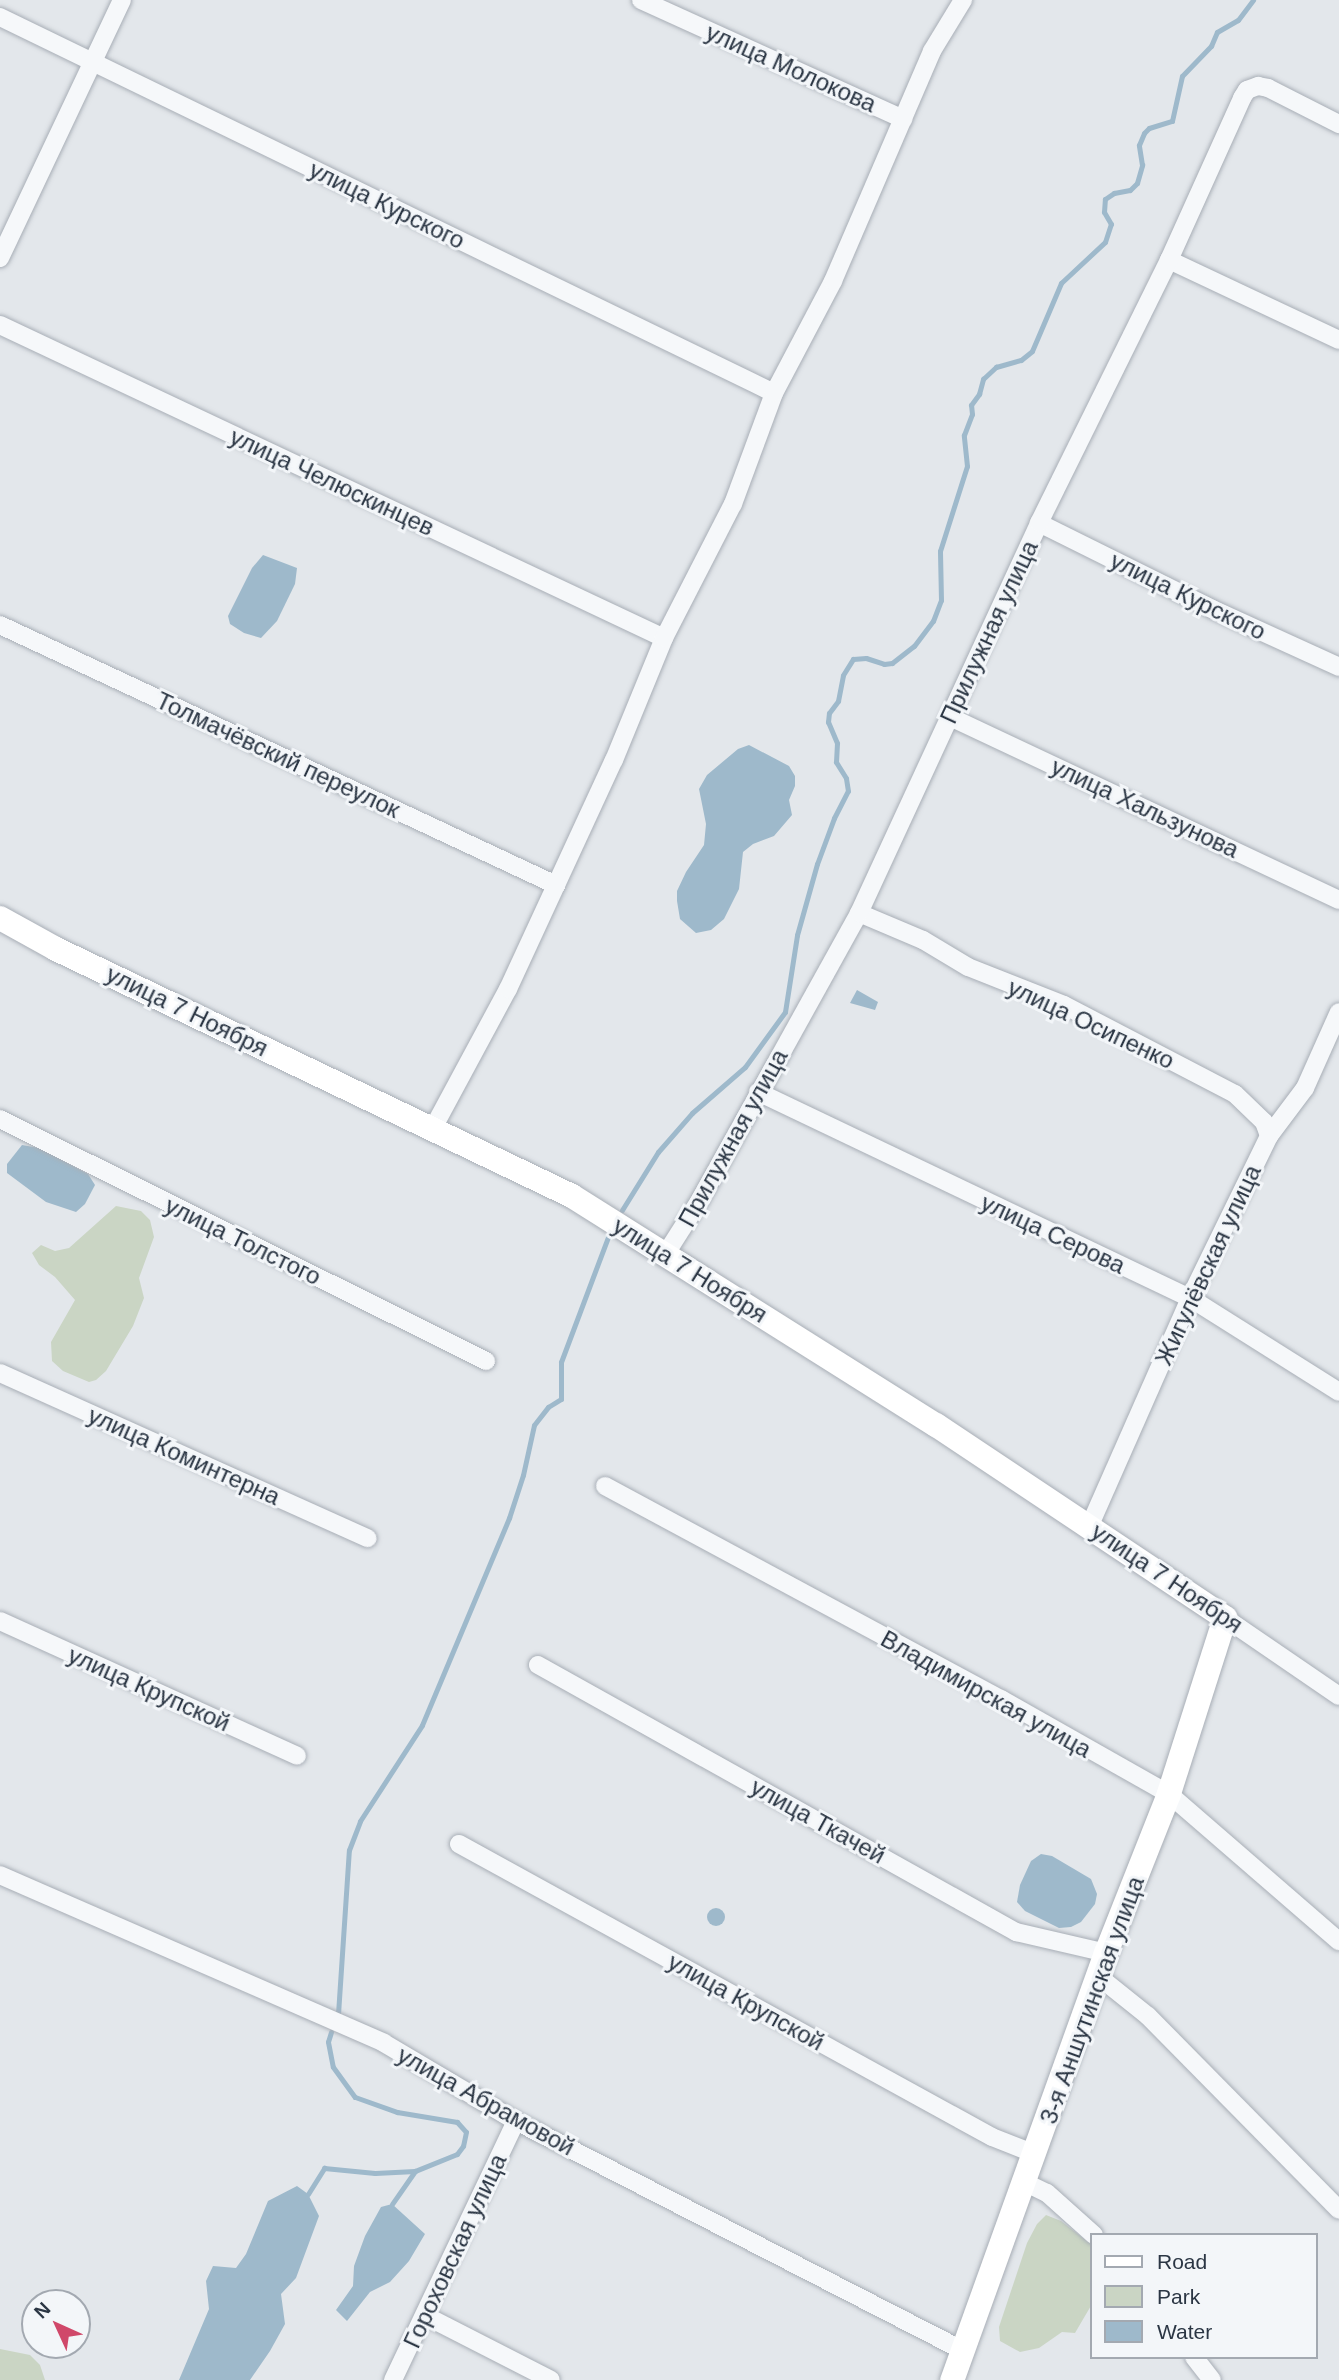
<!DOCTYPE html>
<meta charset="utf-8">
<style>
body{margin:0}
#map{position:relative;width:1339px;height:2380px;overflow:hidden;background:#e3e7eb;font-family:Helvetica,sans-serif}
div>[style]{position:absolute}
.green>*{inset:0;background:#cad5c4}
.water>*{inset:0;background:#9eb9cb}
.round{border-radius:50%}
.stream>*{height:5px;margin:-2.5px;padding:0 2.5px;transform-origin:2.5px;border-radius:2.5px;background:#9eb9cb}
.roads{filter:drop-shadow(0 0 2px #a8aeb6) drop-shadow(0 0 2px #a8aeb6)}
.street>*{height:18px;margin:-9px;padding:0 9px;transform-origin:9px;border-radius:9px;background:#f6f8fa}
.secondary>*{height:24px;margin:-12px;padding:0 12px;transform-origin:12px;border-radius:12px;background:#fff}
span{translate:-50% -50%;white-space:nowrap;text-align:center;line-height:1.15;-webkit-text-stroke:6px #f3f6f9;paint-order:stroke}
.street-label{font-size:24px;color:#2b3644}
.legend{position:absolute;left:1090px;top:2233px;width:228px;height:126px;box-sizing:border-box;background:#f3f6f9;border:2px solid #a3a9b1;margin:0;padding:9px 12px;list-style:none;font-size:21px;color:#2b3644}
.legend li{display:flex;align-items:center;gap:14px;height:35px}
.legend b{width:35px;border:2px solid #a3a9b1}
.north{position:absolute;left:21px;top:2289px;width:70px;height:70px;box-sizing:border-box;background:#f3f6f9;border:2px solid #a3a9b1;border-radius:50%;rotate:315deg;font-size:19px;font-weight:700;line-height:28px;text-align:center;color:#2b3644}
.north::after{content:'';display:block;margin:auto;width:24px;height:32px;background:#d0486a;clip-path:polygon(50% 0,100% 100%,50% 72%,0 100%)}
</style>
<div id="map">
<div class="green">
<i style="clip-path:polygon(116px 1206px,141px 1211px,150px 1220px,154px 1237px,139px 1278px,144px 1298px,133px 1326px,106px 1371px,96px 1380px,89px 1382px,63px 1371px,52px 1361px,51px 1342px,75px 1300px,55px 1277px,39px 1265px,32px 1253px,41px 1245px,55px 1251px,69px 1248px)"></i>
<i style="clip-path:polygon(1046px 2215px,1061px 2221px,1092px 2245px,1092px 2304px,1075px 2333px,1062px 2332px,1039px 2348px,1020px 2352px,1000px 2341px,999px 2327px,1027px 2243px,1037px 2224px)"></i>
<i style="clip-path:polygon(0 2349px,30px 2355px,40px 2365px,45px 2380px,0 2380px)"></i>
</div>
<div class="water">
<i style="clip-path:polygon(263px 555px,297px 568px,295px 584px,277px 621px,261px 638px,244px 633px,230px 624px,228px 616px,252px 568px)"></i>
<i style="clip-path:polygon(749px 745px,789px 766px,795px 776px,795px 786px,789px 800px,792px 815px,774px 836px,753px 844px,743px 852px,739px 889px,724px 919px,711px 930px,696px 933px,680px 919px,677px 901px,677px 891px,686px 872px,704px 845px,706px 824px,699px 789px,707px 775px,738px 749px)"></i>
<i style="clip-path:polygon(857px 990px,878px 1002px,875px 1010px,850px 1003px)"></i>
<i style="clip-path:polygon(22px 1145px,39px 1148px,88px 1174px,95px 1185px,85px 1204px,76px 1212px,46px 1202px,7px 1173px,7px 1164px)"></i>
<i style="clip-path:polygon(1041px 1854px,1052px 1856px,1091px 1879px,1097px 1894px,1095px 1904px,1081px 1922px,1071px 1927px,1059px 1928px,1025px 1911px,1017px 1902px,1020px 1885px,1031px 1861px)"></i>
<i class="round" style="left:707px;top:1908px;width:18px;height:18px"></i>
<i style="clip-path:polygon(297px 2186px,308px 2194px,319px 2216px,296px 2278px,281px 2294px,285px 2324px,270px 2351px,250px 2380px,179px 2380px,209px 2309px,206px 2281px,213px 2266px,236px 2268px,246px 2254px,268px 2201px)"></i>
<i style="clip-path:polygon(392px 2204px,425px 2234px,409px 2261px,390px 2282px,370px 2292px,347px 2321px,336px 2310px,353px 2286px,354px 2266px,365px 2236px,381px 2207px)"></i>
</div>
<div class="stream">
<i style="left:622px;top:1210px;width:68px;rotate:-58.2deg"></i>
<i style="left:658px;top:1152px;width:52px;rotate:-48.9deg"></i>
<i style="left:692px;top:1113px;width:70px;rotate:-41deg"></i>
<i style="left:745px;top:1067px;width:68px;rotate:-54deg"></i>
<i style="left:785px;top:1012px;width:78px;rotate:-81.1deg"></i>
<i style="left:797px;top:935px;width:74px;rotate:-74.3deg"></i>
<i style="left:817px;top:864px;width:49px;rotate:-69.7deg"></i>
<i style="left:834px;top:818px;width:30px;rotate:-63deg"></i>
<i style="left:848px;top:791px;width:13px;rotate:-99deg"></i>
<i style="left:846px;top:778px;width:19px;rotate:-122deg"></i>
<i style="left:836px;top:762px;width:19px;rotate:-87deg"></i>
<i style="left:837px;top:743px;width:23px;rotate:-113deg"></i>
<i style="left:828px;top:722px;width:9px;rotate:-84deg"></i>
<i style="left:829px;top:713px;width:15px;rotate:-53deg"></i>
<i style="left:838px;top:701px;width:26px;rotate:-79deg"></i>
<i style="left:843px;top:675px;width:19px;rotate:-58deg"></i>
<i style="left:853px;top:659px;width:13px;rotate:-4deg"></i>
<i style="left:866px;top:658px;width:19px;rotate:18deg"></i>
<i style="left:884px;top:664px;width:8px;rotate:-7deg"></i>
<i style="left:892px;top:663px;width:28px;rotate:-38deg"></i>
<i style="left:914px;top:646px;width:31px;rotate:-53deg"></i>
<i style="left:933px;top:621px;width:22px;rotate:-69deg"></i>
<i style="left:941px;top:600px;width:49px;rotate:-91.2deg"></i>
<i style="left:940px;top:551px;width:89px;rotate:-72.4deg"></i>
<i style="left:967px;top:466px;width:31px;rotate:-96deg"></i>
<i style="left:964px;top:435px;width:22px;rotate:-69deg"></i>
<i style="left:972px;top:414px;width:9px;rotate:-96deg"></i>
<i style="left:971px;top:405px;width:14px;rotate:-54deg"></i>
<i style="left:979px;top:394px;width:16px;rotate:-75deg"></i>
<i style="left:983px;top:379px;width:18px;rotate:-43deg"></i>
<i style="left:996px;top:367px;width:26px;rotate:-16deg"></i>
<i style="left:1021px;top:360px;width:14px;rotate:-39deg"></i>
<i style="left:1032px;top:351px;width:74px;rotate:-66.9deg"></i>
<i style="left:1061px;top:283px;width:60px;rotate:-43deg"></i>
<i style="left:1105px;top:242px;width:19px;rotate:-72deg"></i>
<i style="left:1111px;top:224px;width:14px;rotate:-120deg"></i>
<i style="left:1104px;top:212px;width:13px;rotate:-86deg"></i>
<i style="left:1105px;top:199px;width:11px;rotate:-34deg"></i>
<i style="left:1114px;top:193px;width:16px;rotate:-11deg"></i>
<i style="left:1130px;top:190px;width:10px;rotate:-45deg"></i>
<i style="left:1137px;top:183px;width:19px;rotate:-74deg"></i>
<i style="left:1142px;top:165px;width:20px;rotate:-99deg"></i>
<i style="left:1139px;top:145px;width:13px;rotate:-67deg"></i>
<i style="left:1144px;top:133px;width:7px;rotate:-45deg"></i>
<i style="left:1149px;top:128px;width:24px;rotate:-17deg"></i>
<i style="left:1172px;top:121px;width:46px;rotate:-77.5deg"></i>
<i style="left:1182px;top:76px;width:42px;rotate:-46deg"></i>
<i style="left:1211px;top:46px;width:15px;rotate:-67deg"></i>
<i style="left:1217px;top:32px;width:24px;rotate:-30deg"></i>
<i style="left:1238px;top:20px;width:25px;rotate:-53deg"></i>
<i style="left:338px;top:2014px;width:164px;rotate:-86.2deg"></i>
<i style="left:349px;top:1850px;width:31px;rotate:-69deg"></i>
<i style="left:360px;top:1821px;width:114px;rotate:-57.1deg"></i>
<i style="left:422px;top:1725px;width:225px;rotate:-67.2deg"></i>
<i style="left:509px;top:1518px;width:45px;rotate:-72deg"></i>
<i style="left:523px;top:1475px;width:51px;rotate:-77.6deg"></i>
<i style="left:534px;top:1425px;width:23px;rotate:-52deg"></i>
<i style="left:548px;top:1407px;width:15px;rotate:-32deg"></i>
<i style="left:561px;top:1399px;width:37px;rotate:-90deg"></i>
<i style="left:561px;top:1362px;width:137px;rotate:-69.4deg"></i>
<i style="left:331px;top:2032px;width:10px;rotate:107deg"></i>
<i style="left:328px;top:2042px;width:25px;rotate:79deg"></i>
<i style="left:333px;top:2067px;width:37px;rotate:54deg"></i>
<i style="left:355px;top:2097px;width:45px;rotate:19.7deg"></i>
<i style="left:397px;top:2112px;width:61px;rotate:9.5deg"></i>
<i style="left:457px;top:2122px;width:13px;rotate:48deg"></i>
<i style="left:466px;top:2132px;width:14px;rotate:102deg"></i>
<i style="left:463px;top:2146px;width:10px;rotate:127deg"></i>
<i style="left:457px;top:2154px;width:45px;rotate:158deg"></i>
<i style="left:415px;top:2171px;width:40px;rotate:124.9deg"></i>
<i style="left:308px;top:2194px;width:31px;rotate:-58deg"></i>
<i style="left:324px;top:2168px;width:51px;rotate:5.6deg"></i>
<i style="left:375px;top:2173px;width:40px;rotate:-2.9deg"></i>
</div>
<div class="roads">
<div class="street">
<i style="left:641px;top:0;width:288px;rotate:24.4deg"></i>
<i style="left:0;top:17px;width:860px;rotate:25.91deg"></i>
<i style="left:0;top:258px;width:285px;rotate:-64.7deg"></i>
<i style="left:1169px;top:260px;width:188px;rotate:25.2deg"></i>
<i style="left:0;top:325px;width:734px;rotate:25.24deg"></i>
<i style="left:1039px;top:523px;width:193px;rotate:26.4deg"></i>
<i style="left:1212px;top:609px;width:140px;rotate:24.5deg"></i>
<i style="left:0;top:625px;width:614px;rotate:25.06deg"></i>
<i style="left:950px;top:717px;width:430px;rotate:25.2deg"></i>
<i style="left:859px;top:913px;width:69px;rotate:22.9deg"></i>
<i style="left:923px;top:940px;width:52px;rotate:31deg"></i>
<i style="left:968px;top:967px;width:103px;rotate:21.6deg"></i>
<i style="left:1064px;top:1005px;width:193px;rotate:27.5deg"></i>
<i style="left:1235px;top:1094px;width:40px;rotate:44deg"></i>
<i style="left:1264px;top:1122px;width:15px;rotate:70deg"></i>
<i style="left:758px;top:1092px;width:479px;rotate:25.5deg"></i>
<i style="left:1190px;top:1298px;width:176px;rotate:32.2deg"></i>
<i style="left:0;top:1119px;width:543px;rotate:26.47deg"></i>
<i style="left:432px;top:1130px;width:160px;rotate:-61.7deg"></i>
<i style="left:508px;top:989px;width:252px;rotate:-65.2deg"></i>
<i style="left:614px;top:760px;width:132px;rotate:-67.7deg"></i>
<i style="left:664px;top:638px;width:151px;rotate:-62.8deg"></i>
<i style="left:733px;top:504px;width:118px;rotate:-69.7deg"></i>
<i style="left:774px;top:393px;width:127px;rotate:-62.2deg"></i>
<i style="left:833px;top:281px;width:250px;rotate:-66.7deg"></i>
<i style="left:932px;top:51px;width:60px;rotate:-58.7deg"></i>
<i style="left:665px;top:1255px;width:65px;rotate:-57.5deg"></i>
<i style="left:700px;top:1200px;width:328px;rotate:-61deg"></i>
<i style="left:859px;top:913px;width:430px;rotate:-65.2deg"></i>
<i style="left:1039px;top:523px;width:293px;rotate:-63.7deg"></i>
<i style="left:1169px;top:260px;width:178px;rotate:-65.7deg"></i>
<i style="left:1242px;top:98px;width:9px;rotate:-58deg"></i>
<i style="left:1247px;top:90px;width:12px;rotate:-20deg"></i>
<i style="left:1258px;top:86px;width:10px;rotate:11deg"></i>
<i style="left:1268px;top:88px;width:80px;rotate:26.9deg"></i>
<i style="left:0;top:1373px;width:403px;rotate:24.2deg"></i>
<i style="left:605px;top:1486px;width:450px;rotate:28.3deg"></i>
<i style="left:1001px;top:1699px;width:193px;rotate:29.5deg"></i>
<i style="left:1169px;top:1794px;width:225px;rotate:40.9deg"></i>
<i style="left:1090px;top:1525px;width:248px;rotate:-66.2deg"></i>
<i style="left:1190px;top:1298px;width:180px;rotate:-64deg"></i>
<i style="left:1269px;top:1136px;width:60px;rotate:-53.1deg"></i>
<i style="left:1305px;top:1088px;width:83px;rotate:-65.9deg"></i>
<i style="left:1225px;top:1618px;width:138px;rotate:34.4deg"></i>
<i style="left:0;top:1621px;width:326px;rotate:24.4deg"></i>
<i style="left:538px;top:1665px;width:548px;rotate:29.19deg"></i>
<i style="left:1016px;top:1932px;width:92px;rotate:13.1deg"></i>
<i style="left:459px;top:1844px;width:608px;rotate:28.8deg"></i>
<i style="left:992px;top:2137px;width:46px;rotate:21.6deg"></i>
<i style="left:0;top:1875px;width:419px;rotate:23.6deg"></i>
<i style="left:384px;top:2043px;width:153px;rotate:30.6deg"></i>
<i style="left:516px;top:2121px;width:501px;rotate:27.18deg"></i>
<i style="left:1098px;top:1976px;width:64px;rotate:38.7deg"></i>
<i style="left:1148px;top:2016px;width:272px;rotate:45.4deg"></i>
<i style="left:1024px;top:2182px;width:25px;rotate:26deg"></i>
<i style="left:1047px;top:2193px;width:63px;rotate:41.8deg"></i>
<i style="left:426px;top:2316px;width:140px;rotate:27.1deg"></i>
<i style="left:1194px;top:2357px;width:29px;rotate:52deg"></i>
<i style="left:393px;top:2380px;width:287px;rotate:-64.6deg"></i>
</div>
<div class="secondary">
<i style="left:0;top:918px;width:64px;rotate:29deg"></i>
<i style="left:56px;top:949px;width:572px;rotate:25.58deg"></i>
<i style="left:572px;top:1196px;width:430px;rotate:32.2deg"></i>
<i style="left:936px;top:1425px;width:348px;rotate:33.7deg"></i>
<i style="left:1225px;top:1618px;width:185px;rotate:107.7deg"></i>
<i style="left:1169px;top:1794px;width:171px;rotate:111.6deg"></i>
<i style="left:1106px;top:1953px;width:454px;rotate:109.8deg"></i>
</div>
</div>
<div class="street-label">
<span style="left:791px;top:68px;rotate:24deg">улица Молокова</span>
<span style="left:387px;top:205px;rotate:26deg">улица Курского</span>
<span style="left:332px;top:482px;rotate:25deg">улица Челюскинцев</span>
<span style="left:1188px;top:596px;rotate:26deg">улица Курского</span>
<span style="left:989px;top:632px;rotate:-65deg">Прилужная улица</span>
<span style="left:278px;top:755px;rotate:25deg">Толмачёвский переулок</span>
<span style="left:1145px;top:808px;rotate:25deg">улица Хальзунова</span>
<span style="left:187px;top:1011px;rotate:26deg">улица 7 Ноября</span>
<span style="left:1091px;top:1024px;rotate:25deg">улица Осипенко</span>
<span style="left:733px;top:1138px;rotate:-61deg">Прилужная улица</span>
<span style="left:1053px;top:1234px;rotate:25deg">улица Серова</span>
<span style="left:243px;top:1241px;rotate:26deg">улица Толстого</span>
<span style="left:1208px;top:1265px;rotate:-65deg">Жигулёвская улица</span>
<span style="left:690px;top:1270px;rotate:32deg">улица 7 Ноября</span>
<span style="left:184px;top:1456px;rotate:24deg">улица Коминтерна</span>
<span style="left:1167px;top:1578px;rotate:34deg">улица 7 Ноября</span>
<span style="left:149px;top:1689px;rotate:24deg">улица Крупской</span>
<span style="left:986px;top:1694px;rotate:29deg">Владимирская улица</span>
<span style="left:818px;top:1821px;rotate:29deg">улица Ткачей</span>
<span style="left:1092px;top:2000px;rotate:-70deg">3-я Аншутинская улица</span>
<span style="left:746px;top:2002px;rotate:29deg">улица Крупской</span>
<span style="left:486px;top:2101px;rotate:29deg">улица Абрамовой</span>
<span style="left:455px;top:2251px;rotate:-65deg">Гороховская улица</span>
</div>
<ul class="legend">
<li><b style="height:9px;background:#fff"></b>Road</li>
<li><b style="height:19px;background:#cad5c4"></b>Park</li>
<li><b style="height:19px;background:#9eb9cb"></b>Water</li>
</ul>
<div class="north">N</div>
</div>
